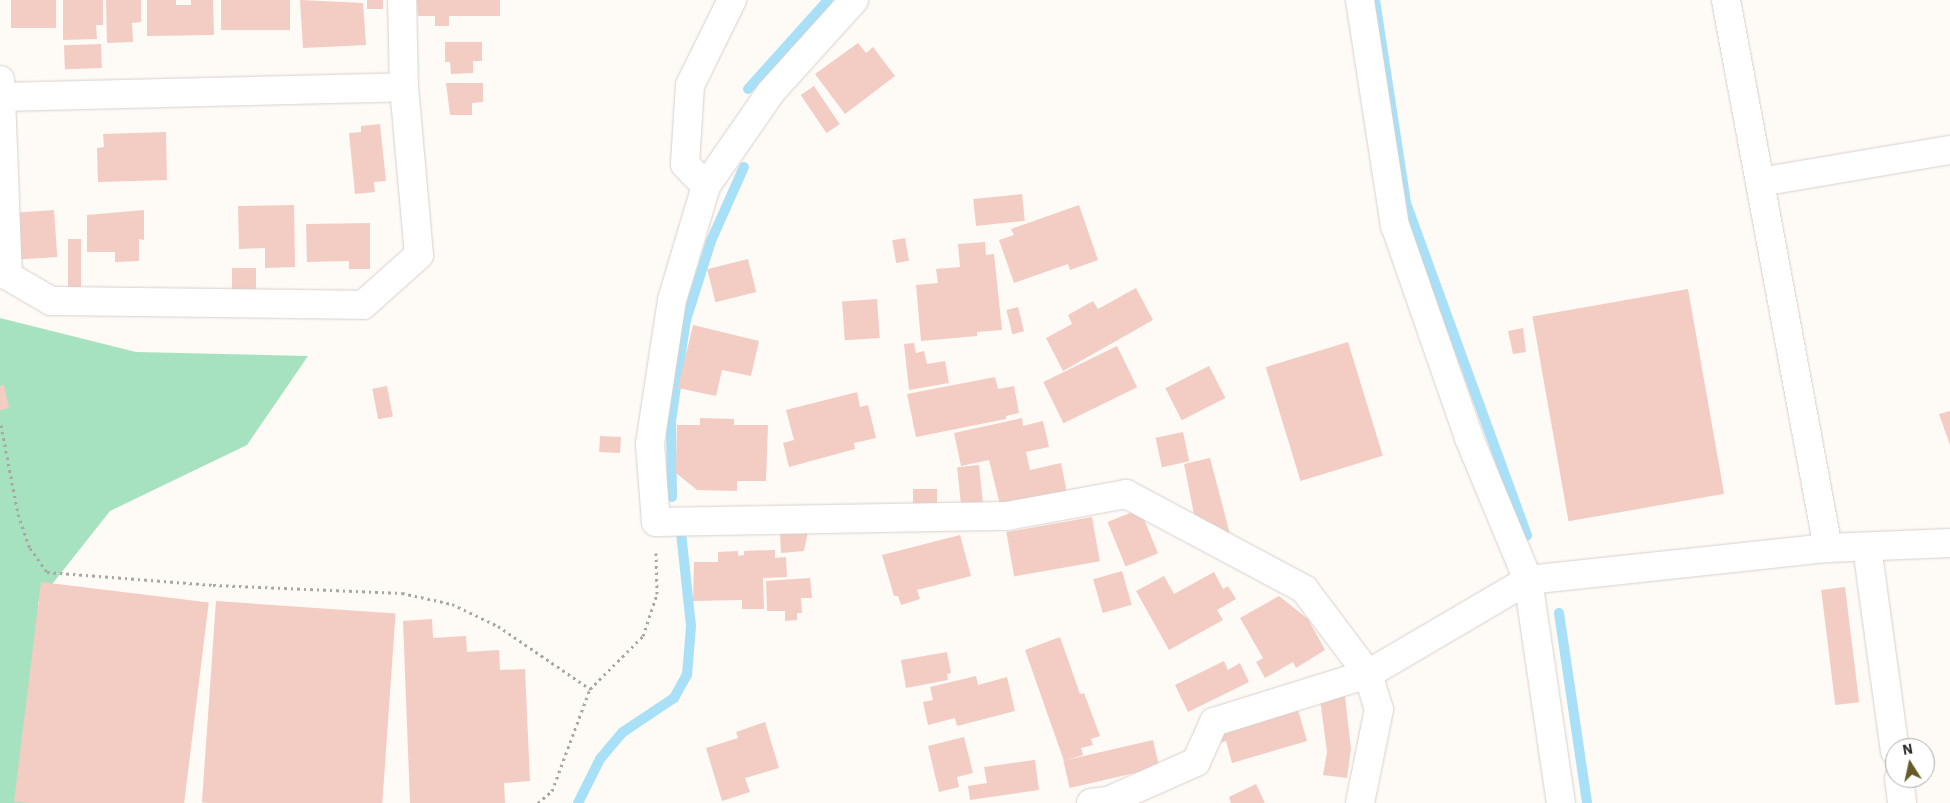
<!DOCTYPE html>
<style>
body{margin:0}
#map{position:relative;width:1950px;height:803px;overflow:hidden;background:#fefaf6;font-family:"IBM Plex Sans",sans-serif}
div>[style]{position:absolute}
.green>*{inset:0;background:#a6e2bf}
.stream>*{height:10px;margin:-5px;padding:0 5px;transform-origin:5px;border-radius:5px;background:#a8e0f8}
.building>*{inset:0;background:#f3cdc4;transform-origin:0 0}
.path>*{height:3px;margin-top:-1.5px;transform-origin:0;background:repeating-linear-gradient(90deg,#aaa6a4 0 2.5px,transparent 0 6.5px)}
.roads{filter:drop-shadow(0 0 1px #d7d1cd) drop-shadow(0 0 1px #d7d1cd)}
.minor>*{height:28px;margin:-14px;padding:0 14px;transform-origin:14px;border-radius:14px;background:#fff}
span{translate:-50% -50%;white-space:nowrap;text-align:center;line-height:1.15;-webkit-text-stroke:4px #fff;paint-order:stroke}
.north{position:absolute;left:1885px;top:738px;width:50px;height:50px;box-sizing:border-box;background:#fff;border:1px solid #acabab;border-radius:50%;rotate:350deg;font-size:14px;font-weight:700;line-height:20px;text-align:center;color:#2f2d2c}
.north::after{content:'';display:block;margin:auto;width:18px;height:22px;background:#665b28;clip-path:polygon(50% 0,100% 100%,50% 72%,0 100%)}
</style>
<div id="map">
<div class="green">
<i style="clip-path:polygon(0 318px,136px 352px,308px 356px,247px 445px,110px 511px,38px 602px,36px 803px,0 803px)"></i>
</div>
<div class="stream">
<i style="left:1375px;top:0;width:205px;rotate:81.3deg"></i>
<i style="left:1406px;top:203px;width:354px;rotate:70deg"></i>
<i style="left:748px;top:89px;width:120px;rotate:-48deg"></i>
<i style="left:672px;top:497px;width:76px;rotate:-90.8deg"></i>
<i style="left:671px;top:421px;width:102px;rotate:-81.6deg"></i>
<i style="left:686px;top:320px;width:83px;rotate:-72.4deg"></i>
<i style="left:711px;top:241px;width:81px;rotate:-66deg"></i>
<i style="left:1559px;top:613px;width:192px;rotate:81.6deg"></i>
<i style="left:578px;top:803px;width:49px;rotate:-63.4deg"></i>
<i style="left:600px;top:759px;width:35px;rotate:-50deg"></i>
<i style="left:623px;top:732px;width:61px;rotate:-33.7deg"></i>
<i style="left:674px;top:698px;width:26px;rotate:-61deg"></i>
<i style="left:687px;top:675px;width:49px;rotate:-85.3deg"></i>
<i style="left:691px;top:626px;width:95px;rotate:-96.1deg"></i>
</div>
<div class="building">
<i style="left:11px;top:0;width:45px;height:28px"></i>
<i style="clip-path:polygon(63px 0,103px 0,103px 25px,96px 25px,97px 39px,63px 40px)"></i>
<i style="clip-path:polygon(106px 0,141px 0,141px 22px,132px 23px,133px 42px,107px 43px)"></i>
<i style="clip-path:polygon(147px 0,176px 0,176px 5px,191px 5px,191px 0,213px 0,214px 35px,147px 36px)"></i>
<i style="left:221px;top:0;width:69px;height:30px"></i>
<i style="clip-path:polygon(300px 0,363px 3px,366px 45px,303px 48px)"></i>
<i style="left:367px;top:0;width:16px;height:9px"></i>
<i style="clip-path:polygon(417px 0,500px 0,500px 16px,449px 16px,449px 26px,435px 26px,435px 16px,418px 16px)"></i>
<i style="clip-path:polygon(445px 42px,482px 42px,482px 61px,473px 61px,473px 73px,451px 74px,450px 62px,445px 62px)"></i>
<i style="clip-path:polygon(858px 43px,866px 53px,873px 47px,895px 76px,845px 114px,815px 74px)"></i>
<i style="left:101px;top:44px;width:24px;height:37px;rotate:88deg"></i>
<i style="clip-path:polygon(446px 83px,483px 83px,483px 102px,472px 103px,472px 115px,450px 115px)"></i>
<i style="left:814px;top:86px;width:46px;height:16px;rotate:56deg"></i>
<i style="clip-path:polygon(380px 124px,386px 181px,374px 182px,375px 192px,355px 194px,349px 133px,361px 132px,361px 126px)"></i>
<i style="clip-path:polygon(166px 132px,167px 180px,98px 182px,97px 148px,104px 147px,103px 134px)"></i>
<i style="left:1022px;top:194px;width:27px;height:49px;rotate:84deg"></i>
<i style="clip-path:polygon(294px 205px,295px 267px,265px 268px,265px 248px,239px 249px,238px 206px)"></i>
<i style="clip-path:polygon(1079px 205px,1098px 260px,1070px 270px,1068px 264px,1014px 283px,999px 240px,1014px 235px,1011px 229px)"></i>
<i style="left:54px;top:210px;width:47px;height:39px;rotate:86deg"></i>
<i style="clip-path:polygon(144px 210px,144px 240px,139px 239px,139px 261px,115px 262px,115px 252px,87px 252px,87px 215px)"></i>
<i style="clip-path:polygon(370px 223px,370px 269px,349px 269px,349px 261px,307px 262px,306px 224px)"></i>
<i style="left:905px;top:238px;width:23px;height:13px;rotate:80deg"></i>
<i style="left:68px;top:239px;width:13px;height:49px"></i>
<i style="clip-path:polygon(985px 242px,986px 255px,994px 254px,1002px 330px,977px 332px,977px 336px,921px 341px,916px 285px,938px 283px,936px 269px,960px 267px,958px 244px)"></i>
<i style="left:748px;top:259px;width:34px;height:42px;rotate:76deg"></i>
<i style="left:232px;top:268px;width:24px;height:22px"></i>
<i style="clip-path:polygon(1136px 288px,1153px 320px,1063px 371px,1046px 338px,1072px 324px,1068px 315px,1093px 301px,1098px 309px)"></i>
<i style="left:1688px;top:289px;width:208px;height:158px;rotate:80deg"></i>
<i style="left:877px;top:299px;width:39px;height:35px;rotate:86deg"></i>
<i style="left:1018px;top:307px;width:25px;height:12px;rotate:76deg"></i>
<i style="clip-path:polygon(693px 325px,759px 341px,751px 376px,722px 370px,716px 396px,678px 388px)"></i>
<i style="clip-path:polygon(1523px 328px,1526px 352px,1513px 354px,1508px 331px)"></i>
<i style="left:1348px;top:342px;width:119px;height:86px;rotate:73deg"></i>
<i style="clip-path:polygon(914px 343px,916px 353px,924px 351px,927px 364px,945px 361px,949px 383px,909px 390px,904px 344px)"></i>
<i style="left:1117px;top:346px;width:46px;height:82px;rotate:64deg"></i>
<i style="left:1209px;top:366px;width:36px;height:49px;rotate:63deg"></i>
<i style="clip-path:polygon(995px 377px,998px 389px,1014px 386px,1019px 413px,1006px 416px,1006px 419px,916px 437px,907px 394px)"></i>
<i style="clip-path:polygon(4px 385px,9px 408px,0 410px,0 386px)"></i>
<i style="left:387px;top:386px;width:31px;height:15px;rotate:79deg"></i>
<i style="clip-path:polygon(857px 392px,860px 407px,868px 405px,876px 438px,854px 443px,855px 449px,789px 467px,783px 443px,794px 440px,786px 410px)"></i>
<i style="clip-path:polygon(1950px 411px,1950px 445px,1939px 414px)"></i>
<i style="clip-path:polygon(700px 418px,734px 419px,734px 425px,768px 425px,766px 481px,737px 481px,737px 491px,697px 490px,676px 473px,677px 425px,700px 425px)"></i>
<i style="clip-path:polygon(1022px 418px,1023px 426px,1043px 421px,1049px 447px,1026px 452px,1030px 470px,1061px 463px,1067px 493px,1000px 505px,989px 460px,961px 466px,954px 433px)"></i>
<i style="left:1183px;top:432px;width:30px;height:28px;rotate:78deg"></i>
<i style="left:600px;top:436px;width:21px;height:16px;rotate:3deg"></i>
<i style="clip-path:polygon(1210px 458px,1231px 538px,1194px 514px,1184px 464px)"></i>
<i style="left:979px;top:465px;width:40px;height:22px;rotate:84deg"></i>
<i style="left:913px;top:489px;width:24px;height:15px"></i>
<i style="left:1140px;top:509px;width:48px;height:35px;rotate:68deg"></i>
<i style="left:1092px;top:517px;width:45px;height:87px;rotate:80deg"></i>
<i style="clip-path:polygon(808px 531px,804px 551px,781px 553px,780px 532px)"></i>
<i style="clip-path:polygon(960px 535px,971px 576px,917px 590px,920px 599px,901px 605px,898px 596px,894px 596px,882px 555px)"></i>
<i style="clip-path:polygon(775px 550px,775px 558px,786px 557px,787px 577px,763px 578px,764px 609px,742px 609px,742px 600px,693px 601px,694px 562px,718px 562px,718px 552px,738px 551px,738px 556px,744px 555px,744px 551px)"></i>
<i style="left:1122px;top:571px;width:35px;height:30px;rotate:74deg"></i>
<i style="clip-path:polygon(1214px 572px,1223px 589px,1228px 586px,1236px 599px,1217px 610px,1223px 620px,1169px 650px,1136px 591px,1164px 576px,1174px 594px)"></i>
<i style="clip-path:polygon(810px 578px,812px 598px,801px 598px,802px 613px,797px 613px,797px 620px,785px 621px,785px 611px,767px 611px,766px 581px)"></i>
<i style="left:41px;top:582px;width:169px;height:221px;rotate:7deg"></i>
<i style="left:1845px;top:587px;width:116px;height:24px;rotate:83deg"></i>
<i style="clip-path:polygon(1279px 596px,1308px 619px,1325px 650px,1296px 668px,1293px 662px,1265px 678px,1256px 662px,1263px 658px,1240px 618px)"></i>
<i style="left:216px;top:601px;width:180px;height:202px;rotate:4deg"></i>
<i style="clip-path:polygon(432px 619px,433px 638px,466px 636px,467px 652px,499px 650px,500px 670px,525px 669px,530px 781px,504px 783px,505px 803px,410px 803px,403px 621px)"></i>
<i style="clip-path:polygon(1060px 637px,1080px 694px,1084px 693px,1100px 736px,1091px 739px,1093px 745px,1081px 748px,1083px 755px,1064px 761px,1025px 650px)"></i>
<i style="clip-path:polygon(947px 652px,951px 673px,947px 674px,948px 680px,906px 688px,901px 660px)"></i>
<i style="clip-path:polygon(1224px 661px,1228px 670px,1240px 663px,1249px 682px,1188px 712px,1175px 685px)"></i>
<i style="clip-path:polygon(976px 676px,978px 685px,1007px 677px,1015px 711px,957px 726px,955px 718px,928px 725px,923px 702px,933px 700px,930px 687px)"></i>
<i style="clip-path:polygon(1345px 696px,1351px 749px,1347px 778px,1323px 775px,1327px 752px,1320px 699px)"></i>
<i style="clip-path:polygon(1296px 703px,1307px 741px,1232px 763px,1226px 741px,1220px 743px,1216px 731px)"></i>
<i style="clip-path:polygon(765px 722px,779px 768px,745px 778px,750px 792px,722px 801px,706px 748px,738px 738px,736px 732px)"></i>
<i style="clip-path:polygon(964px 737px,973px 773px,957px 777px,959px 787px,939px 792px,928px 746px)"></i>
<i style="left:1153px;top:740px;width:28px;height:92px;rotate:77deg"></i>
<i style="clip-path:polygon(1035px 760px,1039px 790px,970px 800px,968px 786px,987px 783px,984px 767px)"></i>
<i style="clip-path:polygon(1256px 784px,1265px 803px,1231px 803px,1229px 797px)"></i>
</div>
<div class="path">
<i style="left:1px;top:425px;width:91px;rotate:79.2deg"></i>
<i style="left:18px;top:514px;width:36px;rotate:71deg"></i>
<i style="left:30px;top:548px;width:29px;rotate:55deg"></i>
<i style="left:47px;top:572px;width:167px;rotate:4.5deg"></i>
<i style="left:213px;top:585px;width:189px;rotate:2.4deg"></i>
<i style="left:402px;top:593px;width:51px;rotate:12.4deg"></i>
<i style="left:452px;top:604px;width:51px;rotate:25.6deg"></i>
<i style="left:498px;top:626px;width:112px;rotate:34.4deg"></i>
<i style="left:538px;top:803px;width:18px;rotate:-41deg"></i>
<i style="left:552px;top:791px;width:109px;rotate:-69.6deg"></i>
<i style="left:590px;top:689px;width:75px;rotate:-45deg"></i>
<i style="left:643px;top:636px;width:44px;rotate:-71.6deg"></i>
<i style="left:657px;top:594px;width:41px;rotate:-91.4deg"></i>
</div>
<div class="roads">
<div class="minor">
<i style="left:854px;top:0;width:124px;rotate:132.1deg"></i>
<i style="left:771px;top:92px;width:114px;rotate:124.7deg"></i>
<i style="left:706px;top:186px;width:119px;rotate:106.6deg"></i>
<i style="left:672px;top:300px;width:146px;rotate:98.7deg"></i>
<i style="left:650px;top:444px;width:78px;rotate:85.6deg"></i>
<i style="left:656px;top:522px;width:351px;rotate:-1deg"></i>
<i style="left:1007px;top:516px;width:121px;rotate:-10.5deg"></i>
<i style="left:1126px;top:494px;width:202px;rotate:28.1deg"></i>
<i style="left:1304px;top:589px;width:106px;rotate:53deg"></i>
<i style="left:1368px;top:674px;width:37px;rotate:73deg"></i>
<i style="left:1379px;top:709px;width:96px;rotate:101.4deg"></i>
<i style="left:1360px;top:0;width:228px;rotate:81.2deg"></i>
<i style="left:1395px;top:225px;width:225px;rotate:70.8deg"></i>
<i style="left:1469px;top:438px;width:154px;rotate:67.4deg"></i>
<i style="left:1528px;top:580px;width:225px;rotate:81.6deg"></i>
<i style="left:1726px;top:0;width:557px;rotate:79.46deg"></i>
<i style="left:0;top:80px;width:17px;rotate:87deg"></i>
<i style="left:1px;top:97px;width:403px;rotate:-1.4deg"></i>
<i style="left:1px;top:97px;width:179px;rotate:87.8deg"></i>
<i style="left:8px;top:276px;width:50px;rotate:30.2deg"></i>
<i style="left:51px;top:301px;width:312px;rotate:0.7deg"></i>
<i style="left:363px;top:305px;width:75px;rotate:-41.8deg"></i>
<i style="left:419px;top:255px;width:169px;rotate:-95.1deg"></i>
<i style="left:404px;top:87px;width:87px;rotate:-91.3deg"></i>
<i style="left:1760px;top:182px;width:193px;rotate:-9.6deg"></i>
<i style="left:706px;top:186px;width:30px;rotate:-134deg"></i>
<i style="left:685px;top:164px;width:79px;rotate:-86.4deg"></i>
<i style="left:690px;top:85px;width:95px;rotate:-63.7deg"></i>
<i style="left:1867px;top:547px;width:206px;rotate:82.2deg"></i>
<i style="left:1899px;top:778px;width:25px;rotate:83deg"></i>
<i style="left:1091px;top:803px;width:17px;rotate:-7deg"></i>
<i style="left:1108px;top:801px;width:96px;rotate:-23.9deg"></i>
<i style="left:1196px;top:762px;width:44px;rotate:-65.8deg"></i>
<i style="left:1214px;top:722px;width:161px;rotate:-17.3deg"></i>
<i style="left:1368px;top:674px;width:186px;rotate:-30.4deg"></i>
<i style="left:1528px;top:580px;width:302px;rotate:-6.1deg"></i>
<i style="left:1828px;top:548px;width:122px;rotate:-2.3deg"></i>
</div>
</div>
<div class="north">N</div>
</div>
